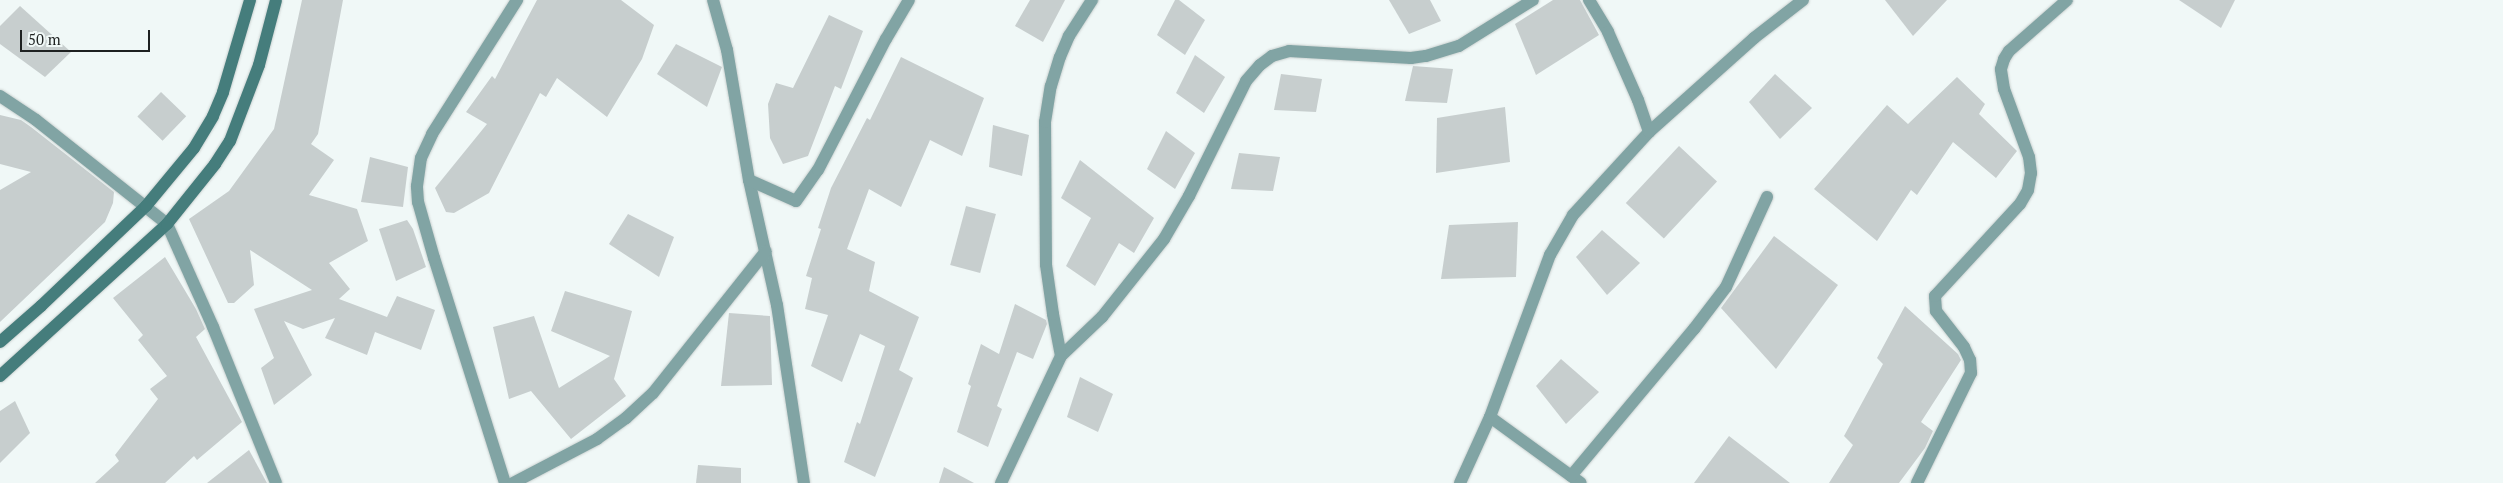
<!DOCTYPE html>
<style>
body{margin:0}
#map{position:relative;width:2503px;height:483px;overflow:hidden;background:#f0f8f7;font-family:"PT Serif",serif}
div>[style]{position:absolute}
.building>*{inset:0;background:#c7cece;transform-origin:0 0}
.roads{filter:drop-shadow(0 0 1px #cad1d0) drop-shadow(0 0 1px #cad1d0)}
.minor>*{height:12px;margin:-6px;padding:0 6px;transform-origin:6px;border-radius:6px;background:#81a4a4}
.secondary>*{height:12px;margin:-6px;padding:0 6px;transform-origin:6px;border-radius:6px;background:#457d7c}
span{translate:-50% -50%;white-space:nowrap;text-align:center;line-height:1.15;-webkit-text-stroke:4.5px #f0f8f7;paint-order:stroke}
.scale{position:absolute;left:20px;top:30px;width:130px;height:22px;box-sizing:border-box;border:2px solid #1e2121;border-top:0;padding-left:6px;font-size:15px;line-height:18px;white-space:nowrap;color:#1e2121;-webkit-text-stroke:4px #f0f8f7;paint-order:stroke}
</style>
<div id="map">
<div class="building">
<i style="clip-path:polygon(302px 0,343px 0,318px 134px,311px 144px,334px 160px,309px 195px,357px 209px,368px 241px,329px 263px,350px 289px,339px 299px,387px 317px,397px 296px,435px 310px,421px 350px,375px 332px,367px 355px,325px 338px,335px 318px,303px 329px,284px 321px,312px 375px,274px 405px,261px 368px,274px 358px,254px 309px,312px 290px,250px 250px,254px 285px,234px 303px,228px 303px,189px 219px,229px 191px,274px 129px)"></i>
<i style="clip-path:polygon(537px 0,621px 0,654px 25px,642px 59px,607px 117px,557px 78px,546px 97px,540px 93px,489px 193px,454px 213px,446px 212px,435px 188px,487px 124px,466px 112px,492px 76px,495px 79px)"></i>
<i style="clip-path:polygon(1030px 0,1065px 0,1043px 42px,1015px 26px)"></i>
<i style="clip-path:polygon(1175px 0,1179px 0,1205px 20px,1185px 55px,1157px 35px)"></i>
<i style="clip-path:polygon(1389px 0,1430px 0,1441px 21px,1409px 34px)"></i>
<i style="clip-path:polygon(1553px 0,1580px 0,1599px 35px,1536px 75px,1515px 24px)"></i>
<i style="clip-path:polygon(1885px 0,1947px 0,1913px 36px)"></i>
<i style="clip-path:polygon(2179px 0,2235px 0,2221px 28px)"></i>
<i style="clip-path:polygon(20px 6px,71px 52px,45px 77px,0 44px,0 26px)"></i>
<i style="clip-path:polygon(829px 15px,863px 31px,841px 89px,835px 86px,808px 156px,783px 164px,770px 138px,768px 104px,776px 83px,793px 88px)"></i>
<i style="clip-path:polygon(676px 44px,722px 67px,707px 107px,657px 74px)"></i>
<i style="clip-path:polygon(1195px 55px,1225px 77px,1204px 113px,1176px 93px)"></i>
<i style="clip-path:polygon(901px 57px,984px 98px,962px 156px,930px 140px,901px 207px,869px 189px,847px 249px,875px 262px,869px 291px,919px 317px,899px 370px,913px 378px,875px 477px,844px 462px,857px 422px,860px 424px,885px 346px,860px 334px,842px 382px,811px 366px,828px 315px,805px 309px,812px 278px,806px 276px,821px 229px,818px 228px,831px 188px,867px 118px,870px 120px)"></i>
<i style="clip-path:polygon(1413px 66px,1453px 69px,1447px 103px,1405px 101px)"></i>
<i style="clip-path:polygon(1281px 74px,1322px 79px,1316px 112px,1274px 110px)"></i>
<i style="clip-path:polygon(1775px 74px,1812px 108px,1780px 139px,1749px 102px)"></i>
<i style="clip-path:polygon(1957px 77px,1985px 104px,1979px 114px,2017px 151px,1996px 178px,1953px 142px,1917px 195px,1911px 190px,1877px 241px,1814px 189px,1887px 105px,1908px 124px)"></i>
<i style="left:161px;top:92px;width:35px;height:34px;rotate:44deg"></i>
<i style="clip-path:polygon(1505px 107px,1510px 162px,1436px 173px,1437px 118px)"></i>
<i style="clip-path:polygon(0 115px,21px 120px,31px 127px,114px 192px,113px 203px,105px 222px,0 322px,0 190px,31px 172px,0 164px)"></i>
<i style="clip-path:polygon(993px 125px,1029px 135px,1022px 176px,989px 167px)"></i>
<i style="clip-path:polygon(1166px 131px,1195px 153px,1175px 189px,1147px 169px)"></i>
<i style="left:1679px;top:146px;width:52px;height:78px;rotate:43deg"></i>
<i style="clip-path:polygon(1239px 153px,1280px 157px,1273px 191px,1231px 189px)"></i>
<i style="clip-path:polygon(370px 157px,408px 167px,403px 207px,361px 202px)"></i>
<i style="clip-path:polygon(1080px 160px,1154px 218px,1134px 253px,1119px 243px,1095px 286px,1066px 266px,1091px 218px,1061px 198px)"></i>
<i style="left:966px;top:206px;width:31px;height:61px;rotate:15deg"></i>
<i style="clip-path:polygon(628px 214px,674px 237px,659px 277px,609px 244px)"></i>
<i style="clip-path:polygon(407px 220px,413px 229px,426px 267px,396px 281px,379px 229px)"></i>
<i style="clip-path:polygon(1518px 222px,1516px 277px,1441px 279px,1449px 225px)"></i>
<i style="clip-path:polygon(1602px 230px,1640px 263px,1607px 295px,1576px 257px)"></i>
<i style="clip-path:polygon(1774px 236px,1838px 285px,1776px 369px,1721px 308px)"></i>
<i style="clip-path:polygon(165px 257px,196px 309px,205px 329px,196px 337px,242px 422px,197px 460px,194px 456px,165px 483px,95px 483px,119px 461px,115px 455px,158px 399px,150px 389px,167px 376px,138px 340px,143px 335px,113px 298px)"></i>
<i style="clip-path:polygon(565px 291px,632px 311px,614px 379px,626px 396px,571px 439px,531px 391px,509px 399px,493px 327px,534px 316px,559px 388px,610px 356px,551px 331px)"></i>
<i style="clip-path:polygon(1015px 304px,1046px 320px,1047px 324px,1033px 359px,1017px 352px,997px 406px,1002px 409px,988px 447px,957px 432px,971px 386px,968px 384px,981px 344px,999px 354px)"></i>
<i style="clip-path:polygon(1905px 306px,1958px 354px,1961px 360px,1921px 422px,1933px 431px,1925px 448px,1899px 483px,1829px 483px,1853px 445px,1844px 436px,1883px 364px,1877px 358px)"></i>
<i style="clip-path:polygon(729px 313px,770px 316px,772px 385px,721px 386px)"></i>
<i style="clip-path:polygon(1561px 359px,1599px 392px,1566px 424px,1536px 386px)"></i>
<i style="clip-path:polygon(1080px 377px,1113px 394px,1098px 432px,1067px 417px)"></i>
<i style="clip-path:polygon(15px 401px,30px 433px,0 463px,0 411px)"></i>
<i style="clip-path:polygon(1729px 436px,1790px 483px,1694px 483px)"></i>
<i style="clip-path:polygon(249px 450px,267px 483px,207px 483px)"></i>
<i style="clip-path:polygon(698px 465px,741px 468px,741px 483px,696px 483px)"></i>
<i style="clip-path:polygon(944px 467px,974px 483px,939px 483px)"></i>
</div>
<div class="roads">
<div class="minor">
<i style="left:713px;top:0;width:52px;rotate:74.4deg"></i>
<i style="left:727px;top:50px;width:132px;rotate:80.4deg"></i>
<i style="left:749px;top:180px;width:128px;rotate:77.4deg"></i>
<i style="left:777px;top:305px;width:180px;rotate:81.4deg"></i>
<i style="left:1589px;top:0;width:37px;rotate:59deg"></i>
<i style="left:1608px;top:32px;width:74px;rotate:66.2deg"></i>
<i style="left:1638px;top:100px;width:34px;rotate:71deg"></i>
<i style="left:0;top:96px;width:43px;rotate:33.7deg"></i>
<i style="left:36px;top:120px;width:167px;rotate:38.4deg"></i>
<i style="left:167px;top:224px;width:113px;rotate:65.9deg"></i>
<i style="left:213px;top:327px;width:168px;rotate:68deg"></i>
<i style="left:749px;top:180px;width:51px;rotate:24.1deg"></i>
<i style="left:796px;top:201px;width:38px;rotate:-55deg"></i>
<i style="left:818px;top:170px;width:148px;rotate:-62.6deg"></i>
<i style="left:886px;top:39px;width:45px;rotate:-59.5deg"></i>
<i style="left:1061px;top:356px;width:57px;rotate:-43.6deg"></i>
<i style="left:1102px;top:317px;width:100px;rotate:-51.5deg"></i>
<i style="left:1164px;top:239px;width:50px;rotate:-59.8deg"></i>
<i style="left:1189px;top:196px;width:128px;rotate:-63.6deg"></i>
<i style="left:1246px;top:81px;width:21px;rotate:-49deg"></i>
<i style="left:1260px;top:65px;width:15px;rotate:-37deg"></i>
<i style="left:1272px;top:56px;width:18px;rotate:-16deg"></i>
<i style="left:1289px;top:51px;width:122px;rotate:3.3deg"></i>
<i style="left:1411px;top:58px;width:15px;rotate:-8deg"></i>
<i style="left:1426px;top:56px;width:34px;rotate:-17deg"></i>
<i style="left:1459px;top:46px;width:87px;rotate:-31.9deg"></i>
<i style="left:1490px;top:417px;width:112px;rotate:36deg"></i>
<i style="left:1571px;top:476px;width:192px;rotate:-50.1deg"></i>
<i style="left:1694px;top:329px;width:53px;rotate:-52.7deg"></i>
<i style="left:1726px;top:287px;width:99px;rotate:-65.5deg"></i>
<i style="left:505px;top:483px;width:236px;rotate:-107.5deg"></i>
<i style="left:434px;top:258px;width:58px;rotate:-105.9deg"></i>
<i style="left:418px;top:202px;width:16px;rotate:-94deg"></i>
<i style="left:417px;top:186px;width:28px;rotate:-82deg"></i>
<i style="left:421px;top:158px;width:26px;rotate:-65deg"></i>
<i style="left:432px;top:134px;width:159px;rotate:-57.6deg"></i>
<i style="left:513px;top:483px;width:95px;rotate:-27.6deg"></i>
<i style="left:597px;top:439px;width:36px;rotate:-36deg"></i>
<i style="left:626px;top:418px;width:37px;rotate:-43deg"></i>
<i style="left:653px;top:393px;width:181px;rotate:-51.5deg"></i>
<i style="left:1001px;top:483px;width:140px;rotate:-64.7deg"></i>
<i style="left:1061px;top:356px;width:43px;rotate:-100.8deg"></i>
<i style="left:1053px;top:314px;width:49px;rotate:-98.1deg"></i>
<i style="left:1046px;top:265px;width:143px;rotate:-90.4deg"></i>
<i style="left:1045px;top:122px;width:36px;rotate:-81deg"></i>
<i style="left:1051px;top:86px;width:30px;rotate:-73deg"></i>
<i style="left:1060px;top:57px;width:23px;rotate:-67deg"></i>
<i style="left:1069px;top:36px;width:43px;rotate:-57.4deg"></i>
<i style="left:1460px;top:483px;width:72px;rotate:-65.6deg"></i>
<i style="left:1490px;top:417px;width:173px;rotate:-69.7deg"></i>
<i style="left:1550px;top:255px;width:46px;rotate:-60.1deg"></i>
<i style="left:1573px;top:215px;width:113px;rotate:-47.5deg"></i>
<i style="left:1649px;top:132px;width:141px;rotate:-41.8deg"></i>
<i style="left:1754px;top:38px;width:62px;rotate:-37.8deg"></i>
<i style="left:1917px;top:483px;width:123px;rotate:-63.9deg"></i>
<i style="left:1971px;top:373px;width:13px;rotate:-94deg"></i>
<i style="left:1970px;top:360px;width:14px;rotate:-115deg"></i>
<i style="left:1964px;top:347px;width:46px;rotate:-127.9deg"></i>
<i style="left:1936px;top:311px;width:15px;rotate:-94deg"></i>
<i style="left:1935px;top:296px;width:125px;rotate:-47.3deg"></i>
<i style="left:2020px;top:204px;width:16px;rotate:-60deg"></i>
<i style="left:2028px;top:190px;width:17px;rotate:-80deg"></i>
<i style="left:2031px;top:173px;width:16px;rotate:-97deg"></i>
<i style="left:2029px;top:157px;width:72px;rotate:-110.2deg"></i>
<i style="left:2004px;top:89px;width:20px;rotate:-99deg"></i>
<i style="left:2001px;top:69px;width:10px;rotate:-73deg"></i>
<i style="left:2004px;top:59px;width:9px;rotate:-58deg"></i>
<i style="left:2009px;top:51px;width:77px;rotate:-41.3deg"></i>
</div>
<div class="secondary">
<i style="left:0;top:342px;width:55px;rotate:-41.3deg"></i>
<i style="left:41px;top:306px;width:145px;rotate:-43.6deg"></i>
<i style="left:146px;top:206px;width:75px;rotate:-50.4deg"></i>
<i style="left:194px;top:148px;width:37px;rotate:-59deg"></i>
<i style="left:213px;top:116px;width:26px;rotate:-67deg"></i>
<i style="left:223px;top:92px;width:96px;rotate:-73.6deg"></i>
<i style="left:0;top:376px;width:226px;rotate:-42.3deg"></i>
<i style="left:167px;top:224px;width:77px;rotate:-51.3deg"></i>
<i style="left:215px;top:164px;width:27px;rotate:-57deg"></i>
<i style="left:230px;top:141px;width:81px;rotate:-69.1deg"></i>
<i style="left:259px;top:65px;width:67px;rotate:-75.3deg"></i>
</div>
</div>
<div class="scale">50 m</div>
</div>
